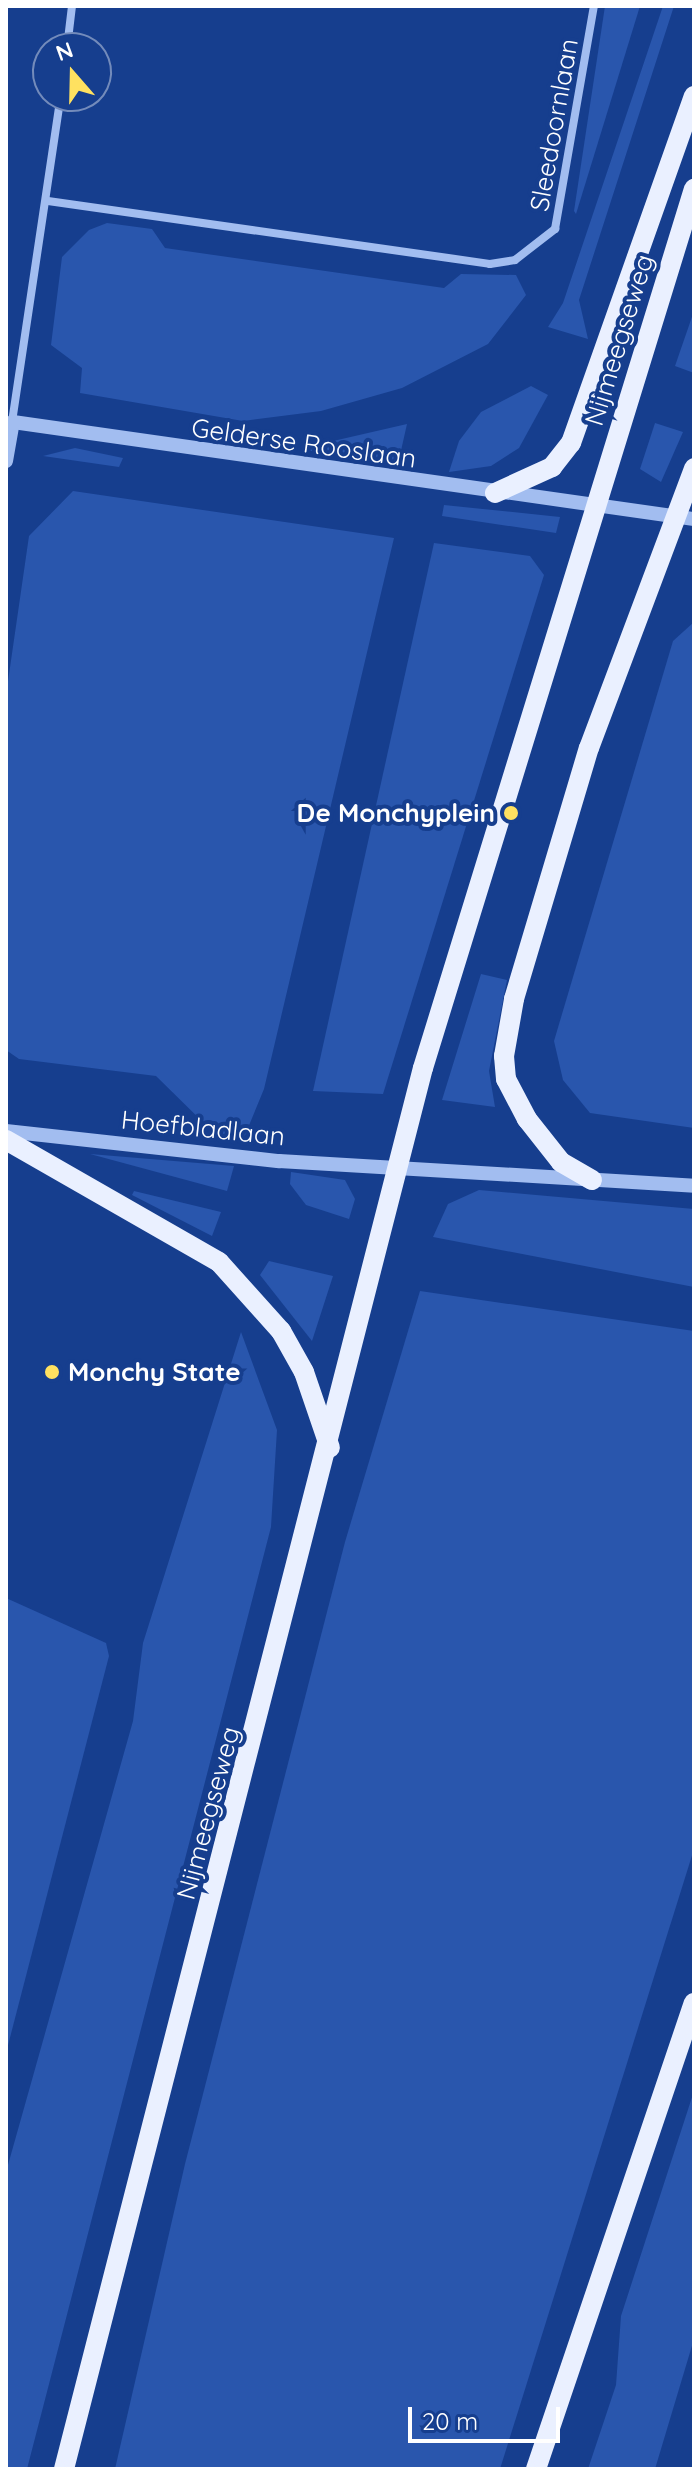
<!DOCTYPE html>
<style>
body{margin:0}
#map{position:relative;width:700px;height:2475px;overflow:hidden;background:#163e8e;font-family:Quicksand,sans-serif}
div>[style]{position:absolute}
.green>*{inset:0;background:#2956ad}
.minor>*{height:8px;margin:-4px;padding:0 4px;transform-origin:4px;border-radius:4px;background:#a2bdf0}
.tertiary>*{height:14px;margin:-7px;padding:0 7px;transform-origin:7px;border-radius:7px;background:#a2bdf0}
.primary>*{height:20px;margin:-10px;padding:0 10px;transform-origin:10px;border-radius:10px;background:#eaf0ff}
.dots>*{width:22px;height:22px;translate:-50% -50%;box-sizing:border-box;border:4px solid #163e8e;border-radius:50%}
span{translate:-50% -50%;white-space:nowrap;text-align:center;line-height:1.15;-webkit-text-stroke:8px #163e8e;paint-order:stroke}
.street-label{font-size:26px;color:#fff}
.poi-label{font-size:26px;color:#fff;font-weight:700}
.right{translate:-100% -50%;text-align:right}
.left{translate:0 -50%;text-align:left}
.frame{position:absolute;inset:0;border:8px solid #fff;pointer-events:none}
.north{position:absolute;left:32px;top:32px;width:80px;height:80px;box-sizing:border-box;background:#163e8e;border:2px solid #738bbb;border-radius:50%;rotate:340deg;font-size:22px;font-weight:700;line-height:32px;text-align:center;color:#fff}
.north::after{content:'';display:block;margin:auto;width:28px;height:36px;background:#ffe160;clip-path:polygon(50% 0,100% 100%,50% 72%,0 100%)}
.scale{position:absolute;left:408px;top:2407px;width:152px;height:36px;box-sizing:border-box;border:4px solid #fff;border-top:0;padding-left:10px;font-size:24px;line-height:28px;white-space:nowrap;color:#fff;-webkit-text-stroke:6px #163e8e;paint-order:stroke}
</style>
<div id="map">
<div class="green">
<i style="clip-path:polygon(605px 6px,640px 6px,576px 214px,574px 211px)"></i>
<i style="clip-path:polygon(663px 6px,674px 6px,579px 300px,588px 339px,548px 327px,563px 303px)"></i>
<i style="clip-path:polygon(107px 223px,152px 229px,165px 248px,444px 288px,461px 274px,516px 275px,526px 295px,488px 344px,402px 388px,321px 411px,243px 421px,80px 393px,82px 368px,51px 345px,62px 257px,89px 230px)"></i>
<i style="clip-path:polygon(694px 311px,694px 373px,675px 366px)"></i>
<i style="clip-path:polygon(531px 386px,548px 395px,519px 448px,491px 466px,449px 472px,459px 441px,481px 412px)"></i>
<i style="clip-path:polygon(655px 423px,683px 432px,661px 482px,640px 469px)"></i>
<i style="clip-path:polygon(407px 424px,398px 464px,305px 450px,307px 447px)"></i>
<i style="clip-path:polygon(75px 448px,123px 458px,119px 467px,43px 456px)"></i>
<i style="clip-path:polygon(73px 491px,394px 538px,264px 1089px,243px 1140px,217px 1136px,156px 1076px,19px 1059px,6px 1050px,6px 695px,29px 536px)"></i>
<i style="clip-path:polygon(444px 505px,560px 517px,556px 533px,442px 516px)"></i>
<i style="clip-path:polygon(434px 543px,530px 556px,544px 575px,383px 1094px,313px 1091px)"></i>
<i style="clip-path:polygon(694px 622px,694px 1128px,590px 1113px,563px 1080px,554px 1041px,673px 641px)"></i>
<i style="clip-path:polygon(481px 974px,507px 980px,489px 1071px,495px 1107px,442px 1100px)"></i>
<i style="clip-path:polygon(90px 1154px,234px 1166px,227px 1191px)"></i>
<i style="clip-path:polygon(291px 1172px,345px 1180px,355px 1199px,349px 1219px,306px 1205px,290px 1184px)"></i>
<i style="clip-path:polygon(479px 1190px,694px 1209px,694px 1287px,433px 1237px,448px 1204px)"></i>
<i style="clip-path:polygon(134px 1191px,221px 1212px,212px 1236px,132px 1195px)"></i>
<i style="clip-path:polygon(269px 1261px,333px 1276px,312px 1341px,260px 1275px)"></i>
<i style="clip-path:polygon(420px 1291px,694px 1331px,694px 1849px,500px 2469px,115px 2469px,185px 2164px,345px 1542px)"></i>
<i style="clip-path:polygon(241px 1332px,277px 1430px,271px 1527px,27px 2469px,6px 2469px,6px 2172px,133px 1721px,143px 1643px)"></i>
<i style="clip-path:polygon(6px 1598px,106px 1643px,109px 1656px,6px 2053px)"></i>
<i style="clip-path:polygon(694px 2091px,694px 2339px,655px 2469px,588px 2469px,616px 2385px,621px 2316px)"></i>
</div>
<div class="minor">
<i style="left:67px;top:48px;width:42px;rotate:-83.2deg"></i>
<i style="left:48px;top:201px;width:446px;rotate:8.1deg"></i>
<i style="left:490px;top:264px;width:25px;rotate:-9deg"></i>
<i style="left:515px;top:260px;width:51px;rotate:-37.8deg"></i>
<i style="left:555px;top:229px;width:226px;rotate:-80.1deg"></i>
<i style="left:12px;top:422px;width:330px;rotate:-81.5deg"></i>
</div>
<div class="tertiary">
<i style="left:6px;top:461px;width:40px;rotate:-80deg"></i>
<i style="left:13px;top:422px;width:688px;rotate:8.11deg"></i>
<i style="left:6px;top:1131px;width:275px;rotate:6.3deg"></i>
<i style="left:279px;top:1161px;width:416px;rotate:3.4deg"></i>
</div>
<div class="primary">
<i style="left:495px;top:493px;width:63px;rotate:-24.5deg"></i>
<i style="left:552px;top:467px;width:31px;rotate:-52deg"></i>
<i style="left:571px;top:443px;width:368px;rotate:-70.5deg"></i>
<i style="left:6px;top:1140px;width:245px;rotate:29.8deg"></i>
<i style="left:219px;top:1262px;width:93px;rotate:48.1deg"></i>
<i style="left:281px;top:1331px;width:47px;rotate:60.7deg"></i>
<i style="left:304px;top:1372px;width:80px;rotate:71.1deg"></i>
<i style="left:592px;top:1180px;width:36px;rotate:-150deg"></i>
<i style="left:561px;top:1162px;width:55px;rotate:-128.3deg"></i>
<i style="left:527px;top:1119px;width:45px;rotate:-117.7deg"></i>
<i style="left:506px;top:1079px;width:23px;rotate:-95deg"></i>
<i style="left:504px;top:1056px;width:58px;rotate:-80deg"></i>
<i style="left:514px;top:999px;width:262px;rotate:-73.4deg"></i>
<i style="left:589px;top:748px;width:299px;rotate:-69.4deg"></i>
<i style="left:64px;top:2469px;width:1446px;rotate:-75.63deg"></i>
<i style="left:423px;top:1068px;width:920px;rotate:-72.87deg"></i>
<i style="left:536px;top:2469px;width:492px;rotate:-71.3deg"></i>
</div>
<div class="dots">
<i style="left:511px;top:813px;background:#ffe160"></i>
<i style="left:52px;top:1372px;background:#ffe160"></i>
</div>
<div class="street-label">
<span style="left:554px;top:125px;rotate:-80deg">Sleedoornlaan</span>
<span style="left:619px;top:340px;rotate:-73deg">Nijmeegseweg</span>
<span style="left:304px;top:443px;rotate:8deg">Gelderse Rooslaan</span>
<span style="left:203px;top:1128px;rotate:6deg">Hoefbladlaan</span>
<span style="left:208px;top:1813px;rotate:-75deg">Nijmeegseweg</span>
</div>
<div class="poi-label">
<span class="right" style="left:495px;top:813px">De Monchyplein</span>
<span class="left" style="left:68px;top:1372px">Monchy State</span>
</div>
<div class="frame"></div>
<div class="north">N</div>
<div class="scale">20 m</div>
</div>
